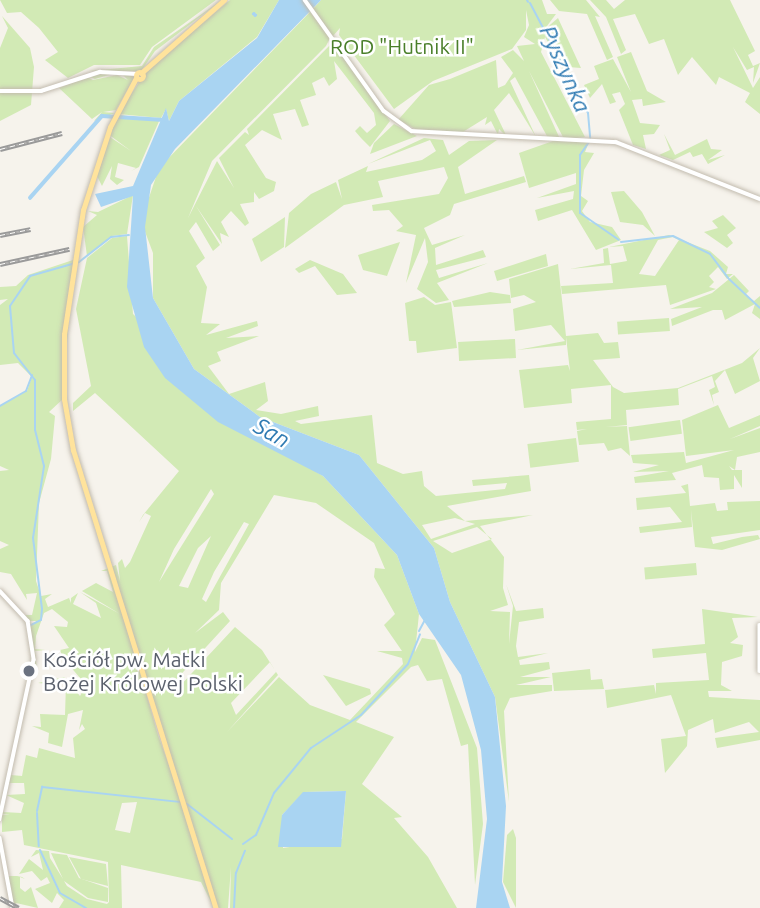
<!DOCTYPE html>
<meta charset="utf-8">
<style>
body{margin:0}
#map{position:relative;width:760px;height:908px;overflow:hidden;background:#f6f3ec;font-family:Ubuntu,sans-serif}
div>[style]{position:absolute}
.green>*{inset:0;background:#d2eab5;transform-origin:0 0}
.water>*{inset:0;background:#a9d4f2}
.stream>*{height:2px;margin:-1px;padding:0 1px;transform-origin:1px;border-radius:1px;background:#a9d4f2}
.canal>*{height:3.5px;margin:-1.75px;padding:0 1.75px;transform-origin:1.75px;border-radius:1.75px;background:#a9d4f2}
.roads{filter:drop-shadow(0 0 2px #c2bbae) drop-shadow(0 0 2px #c2bbae)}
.tertiary>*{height:3.5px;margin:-1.75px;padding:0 1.75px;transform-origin:1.75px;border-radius:1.75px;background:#fff}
.primary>*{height:5px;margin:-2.5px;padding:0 2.5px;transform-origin:2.5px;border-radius:2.5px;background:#ffe39c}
.primary>.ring{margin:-2.5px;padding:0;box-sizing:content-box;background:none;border:5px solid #ffe39c;border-radius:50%}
.rail>*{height:4.5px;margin-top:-2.25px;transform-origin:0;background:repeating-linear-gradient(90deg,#fff 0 5px,#9a9a9a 0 10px);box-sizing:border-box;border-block:2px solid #9a9a9a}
.dots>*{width:19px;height:19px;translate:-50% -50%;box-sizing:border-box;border:4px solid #fff;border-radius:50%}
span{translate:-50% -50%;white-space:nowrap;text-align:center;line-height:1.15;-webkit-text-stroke:5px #fff;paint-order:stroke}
.park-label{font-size:21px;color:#4a7f2a}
.worship-label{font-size:21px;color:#5b616d}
.left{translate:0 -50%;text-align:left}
.water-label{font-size:23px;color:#2e7ab2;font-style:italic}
</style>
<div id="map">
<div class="green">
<i style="clip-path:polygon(0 0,216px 0,152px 47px,140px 65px,94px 65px,68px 78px,45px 60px,58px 52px,39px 28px,21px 12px,7px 13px)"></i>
<i style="clip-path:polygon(222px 0,155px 51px,141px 71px,89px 71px,142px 66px,154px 47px)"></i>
<i style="clip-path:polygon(230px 0,279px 0,257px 37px,179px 101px,169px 121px,166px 109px,161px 118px,118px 114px,148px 69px)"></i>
<i style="clip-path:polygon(321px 0,542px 0,547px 14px,556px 14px,544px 30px,558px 18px,581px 68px,568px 67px,584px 107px,545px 37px,541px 52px,585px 137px,564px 139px,529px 71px,560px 139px,548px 138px,515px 77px,510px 81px,536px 137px,509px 93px,494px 110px,507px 137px,499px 129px,498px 135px,491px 121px,485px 125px,487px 117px,458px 135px,423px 133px,398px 120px,429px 85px,450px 79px,496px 60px,498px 88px,505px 85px,513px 73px,501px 57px,513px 50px,524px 61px,517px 46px,535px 44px,524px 37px,529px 25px,526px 10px,526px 30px,512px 49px,433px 81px,394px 109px,339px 35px,340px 28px,333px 36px,313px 9px)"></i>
<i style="clip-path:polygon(550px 0,586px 0,600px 17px,595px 16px,613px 57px,607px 60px,587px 14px,559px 11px)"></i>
<i style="clip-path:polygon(590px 0,606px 0,614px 9px,625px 0,730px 0,755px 51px,748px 55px,753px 66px,760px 63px,753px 83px,754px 67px,747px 70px,733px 47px,753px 88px,760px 77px,760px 114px,745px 102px,750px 93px,719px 77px,716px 85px,692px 57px,678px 75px,664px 39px,649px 44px,635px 14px,613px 19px,626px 50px,621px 54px,606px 17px)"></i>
<i style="clip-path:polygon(evenodd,310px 12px,330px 38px,326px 46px,212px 161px,188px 218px,217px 161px,234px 188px,219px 158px,245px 132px,249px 135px,247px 129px,332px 43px,390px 121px,370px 147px,361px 138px,355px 131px,360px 126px,367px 133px,376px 125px,374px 113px,334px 61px,337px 79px,329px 86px,324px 77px,312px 83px,316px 95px,300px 100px,309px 125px,302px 127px,295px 109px,273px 114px,282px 140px,262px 130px,245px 145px,266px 178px,276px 182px,274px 191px,259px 199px,254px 192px,254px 202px,240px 204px,249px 223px,245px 226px,231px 211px,221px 222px,229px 237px,220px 233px,222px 244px,196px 206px,220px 245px,213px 251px,196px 222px,189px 231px,205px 258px,196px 266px,207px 287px,201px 323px,220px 324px,206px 335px,257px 321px,258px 326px,226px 338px,259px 336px,217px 352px,221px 361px,208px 366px,229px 394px,265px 382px,268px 401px,256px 410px,281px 414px,318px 406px,319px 416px,295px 421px,301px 424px,372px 415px,377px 463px,403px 474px,422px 471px,424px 486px,436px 496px,505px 489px,507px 483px,473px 486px,472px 480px,529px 475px,531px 491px,447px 506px,465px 521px,533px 515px,480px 526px,504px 557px,503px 588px,508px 605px,490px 611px,510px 612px,509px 644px,513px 606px,506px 584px,516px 611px,543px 608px,544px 618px,519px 622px,516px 646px,518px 657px,548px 653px,519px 660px,520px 665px,549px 662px,550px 669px,520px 677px,551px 677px,516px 685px,552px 685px,552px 691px,510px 698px,504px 711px,509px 802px,495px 697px,450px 602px,434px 548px,359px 455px,260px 417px,194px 369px,153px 298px,153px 253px,141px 221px,159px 168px,310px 12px,455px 518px,475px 524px,431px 539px,422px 525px,455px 518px,310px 12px,477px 527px,492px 539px,452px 553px,433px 541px,477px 527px)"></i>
<i style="clip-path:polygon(2px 16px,30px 48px,34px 67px,31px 105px,0 121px,0 48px,8px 28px)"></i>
<i style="clip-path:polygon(631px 52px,647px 91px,666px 102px,643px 106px,642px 99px,632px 100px,640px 123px,660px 125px,654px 134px,643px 135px,646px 149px,633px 145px,619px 110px,625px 104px,620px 92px,612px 94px,616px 102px,610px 104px,602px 84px,590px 98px,584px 85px,599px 79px,594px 66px,613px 59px,631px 92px,617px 57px)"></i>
<i style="clip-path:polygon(99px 73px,131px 75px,134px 78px,116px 110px,103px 112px,115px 113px,94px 121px,102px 112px,92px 119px,59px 88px,87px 77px,93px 80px,117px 75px,128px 80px,123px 75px,112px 74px,95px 79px,90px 77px)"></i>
<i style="clip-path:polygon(117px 115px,160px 119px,139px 167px,131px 171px,136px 168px,118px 163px,115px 177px,124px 180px,117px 185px,110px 179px,112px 166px,102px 186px,97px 176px,110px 137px,131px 151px,108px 134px)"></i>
<i style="clip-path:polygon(394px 124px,417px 136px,370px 154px,374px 143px)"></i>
<i style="clip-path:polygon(664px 134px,675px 155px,707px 139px,711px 149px,722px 150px,708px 160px,725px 155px,708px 164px,702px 154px,693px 157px,690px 152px,673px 160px,659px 155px,670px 150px)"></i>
<i style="clip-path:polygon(424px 138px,443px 140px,449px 155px,469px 141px,497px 140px,458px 167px,465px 194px,524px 176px,526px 182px,454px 204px,450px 215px,424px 228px,432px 245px,465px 235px,435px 248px,436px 265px,483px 250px,486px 257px,436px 270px,439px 278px,488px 263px,437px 283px,449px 300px,436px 303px,417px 289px,428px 262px,425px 238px,406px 283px,416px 235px,396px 231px,403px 226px,389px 210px,373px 211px,372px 205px,439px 194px,448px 178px,444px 167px,378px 181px,383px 197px,344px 205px,285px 248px,289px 213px,311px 194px,336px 182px,342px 199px,338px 180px,368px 166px,366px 172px,422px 160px,436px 151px,430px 140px,368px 164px)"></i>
<i style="clip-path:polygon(553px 141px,589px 142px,585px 152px,594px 153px,584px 170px,581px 196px,588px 201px,582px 211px,590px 222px,612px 227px,621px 240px,596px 250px,572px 210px,538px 221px,535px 210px,573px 199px,574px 191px,537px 198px,576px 184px,576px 173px,529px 188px,519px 153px)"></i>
<i style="clip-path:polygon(624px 191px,642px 212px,655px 236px,643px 225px,620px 222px,611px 192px)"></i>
<i style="clip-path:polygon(133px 195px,127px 234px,112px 236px,87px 256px,83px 227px,97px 215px,88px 211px,98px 212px)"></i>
<i style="clip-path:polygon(723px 215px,736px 228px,727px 235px,733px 243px,727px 248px,704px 232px,718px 228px,712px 221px)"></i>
<i style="clip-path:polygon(285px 217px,284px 247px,261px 262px,252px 239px)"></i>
<i style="clip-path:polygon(evenodd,669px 235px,710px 251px,728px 267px,726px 274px,733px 274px,727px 279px,718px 267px,709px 276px,714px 282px,709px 287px,716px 289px,670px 305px,666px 285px,562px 294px,561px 286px,613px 283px,611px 265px,570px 269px,604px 263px,603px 249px,608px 248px,610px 264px,627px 261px,623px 246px,609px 247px,669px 235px,673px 237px,679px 240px,655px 276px,639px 274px,658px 240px,673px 237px)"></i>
<i style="clip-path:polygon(evenodd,127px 236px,133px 314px,277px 448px,323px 476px,397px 555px,419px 614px,415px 652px,422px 638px,435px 640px,477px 748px,483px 824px,475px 885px,468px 744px,461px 746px,442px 679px,427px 681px,418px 665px,411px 667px,356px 722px,394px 737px,362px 784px,402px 817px,394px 818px,428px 857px,457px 908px,230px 908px,231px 867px,228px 908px,217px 908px,181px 803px,214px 908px,201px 882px,121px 865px,122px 908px,59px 908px,64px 900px,57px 893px,52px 903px,35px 889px,50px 883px,47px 877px,41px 881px,32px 871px,19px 874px,29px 859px,43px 870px,39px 853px,31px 857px,36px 850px,49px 851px,50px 858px,63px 879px,51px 853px,67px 855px,79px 878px,108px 888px,108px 902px,88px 898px,64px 881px,67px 886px,87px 899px,107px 904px,109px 902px,108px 862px,24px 845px,22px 830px,2px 832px,2px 847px,2px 815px,10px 814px,2px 814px,3px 812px,21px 813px,24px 803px,6px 795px,25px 794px,24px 783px,9px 783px,11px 775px,22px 776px,26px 755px,37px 758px,39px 748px,75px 758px,73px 738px,85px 729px,82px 724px,79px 730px,83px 710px,68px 714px,62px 747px,48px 743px,49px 733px,32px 726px,41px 727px,40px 714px,65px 715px,66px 683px,50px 682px,52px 684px,51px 693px,50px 684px,38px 683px,64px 677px,80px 696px,86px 685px,63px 658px,60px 650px,69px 648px,54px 626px,67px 627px,68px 622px,52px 609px,44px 613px,36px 636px,35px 649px,45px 650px,35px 651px,37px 671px,34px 671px,30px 625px,37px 621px,29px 621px,25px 615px,32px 615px,37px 593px,26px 594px,27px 600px,11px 574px,0 572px,0 549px,9px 545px,0 541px,0 471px,9px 470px,0 466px,0 406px,27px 391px,32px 377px,18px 363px,0 365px,0 305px,8px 299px,0 300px,0 287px,16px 286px,28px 275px,73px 260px,63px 399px,49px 412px,55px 416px,51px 459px,39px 503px,36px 581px,41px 596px,52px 594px,45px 599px,48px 607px,69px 598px,71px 603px,71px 598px,78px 593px,73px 604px,101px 618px,96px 603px,80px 592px,120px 614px,82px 591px,96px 583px,113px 592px,107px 571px,101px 571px,116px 565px,120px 581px,118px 563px,122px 559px,125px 568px,130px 562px,151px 516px,145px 513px,139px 522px,143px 515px,179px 471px,95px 393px,73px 411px,73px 403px,91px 386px,76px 309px,87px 258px,112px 238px,127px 236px,211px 489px,214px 494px,159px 582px,174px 549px,211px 489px,127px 236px,274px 495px,316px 503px,374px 543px,385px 569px,375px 568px,374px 577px,395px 614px,384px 625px,402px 651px,377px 651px,402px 658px,403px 664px,350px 720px,310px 705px,279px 677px,227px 732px,278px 675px,262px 650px,235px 627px,177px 689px,173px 683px,230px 621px,223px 612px,195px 633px,219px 610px,221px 583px,274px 495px,127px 236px,244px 522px,249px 524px,206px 602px,202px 599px,214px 572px,244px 522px,127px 236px,211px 536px,188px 588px,179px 586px,198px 548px,211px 536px,127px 236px,110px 568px,181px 799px,158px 735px,110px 568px,127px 236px,270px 662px,276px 672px,236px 715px,231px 703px,270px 662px,127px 236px,346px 791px,342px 839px,283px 848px,282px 815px,304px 792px,346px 791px,127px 236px,137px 802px,130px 833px,115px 830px,122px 803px,137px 802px)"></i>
<i style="clip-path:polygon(400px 242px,387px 276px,363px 270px,358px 255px)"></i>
<i style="clip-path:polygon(546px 254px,548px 266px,497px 281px,494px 271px)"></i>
<i style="clip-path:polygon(310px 260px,343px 274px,357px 293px,337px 295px,315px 266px,299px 273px,295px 269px)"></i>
<i style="clip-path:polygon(558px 264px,566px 336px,598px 333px,604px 343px,618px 342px,620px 358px,593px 360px,613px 387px,624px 393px,678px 388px,742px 363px,760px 348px,753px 358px,760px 381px,735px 394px,725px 370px,715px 381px,719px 392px,712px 395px,714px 405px,709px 390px,715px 387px,712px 376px,678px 389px,679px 405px,626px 410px,627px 425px,606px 427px,627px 426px,630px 456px,621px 448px,608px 451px,604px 443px,579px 445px,577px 431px,587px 429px,577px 430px,576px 422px,611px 419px,611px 385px,571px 389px,572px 403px,524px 408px,522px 392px,519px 370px,568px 365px,570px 371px,566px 337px,566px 345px,517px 350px,565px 341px,551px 325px,515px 331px,513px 309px,536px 302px,524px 295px,511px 298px,509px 279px)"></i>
<i style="clip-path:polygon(734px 275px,749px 291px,745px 295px,754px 301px,760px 296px,760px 319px,752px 313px,755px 304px,725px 320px,722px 310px,713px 310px,672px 326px,671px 319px,702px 307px,670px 309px,712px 293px)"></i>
<i style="clip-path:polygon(490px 292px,510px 295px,511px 303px,454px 307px,452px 301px)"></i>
<i style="clip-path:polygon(424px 297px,435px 305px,451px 302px,457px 348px,417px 353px,416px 341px,409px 341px,405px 303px)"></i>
<i style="left:669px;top:318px;width:13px;height:52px;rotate:86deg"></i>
<i style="left:515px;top:339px;width:19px;height:57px;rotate:87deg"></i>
<i style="clip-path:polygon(718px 405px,729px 428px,760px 415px,760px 426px,730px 439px,760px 428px,760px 452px,737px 457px,735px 470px,729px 466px,732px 470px,742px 470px,742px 488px,734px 475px,734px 489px,720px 490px,719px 478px,704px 477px,702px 465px,672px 473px,676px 480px,635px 483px,634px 477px,669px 471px,633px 472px,659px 465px,633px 463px,631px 455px,684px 452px,686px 463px,734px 450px,686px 456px,682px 420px)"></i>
<i style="left:680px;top:420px;width:14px;height:52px;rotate:82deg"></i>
<i style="left:576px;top:438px;width:24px;height:49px;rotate:83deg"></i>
<i style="clip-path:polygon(688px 484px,690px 506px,715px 503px,717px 511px,728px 510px,727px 502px,760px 501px,760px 530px,711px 537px,713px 544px,742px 537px,758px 535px,760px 539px,722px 550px,695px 547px,691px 510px,692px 527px,640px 533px,639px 527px,682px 522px,670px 507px,637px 510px,636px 498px,686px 493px,681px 486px)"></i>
<i style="left:696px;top:563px;width:12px;height:52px;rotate:85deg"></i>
<i style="clip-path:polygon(702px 609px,758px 617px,732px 618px,738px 637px,730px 643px,743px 645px,742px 656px,722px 662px,721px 685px,732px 691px,708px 691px,709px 697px,760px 700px,760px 740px,717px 748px,715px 738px,759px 732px,749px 722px,715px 733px,713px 719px,688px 730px,687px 746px,665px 773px,661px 739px,686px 736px,671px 695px,607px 708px,605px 690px,654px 685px,656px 694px,656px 683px,709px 680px,706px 653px,653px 658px,652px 649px,705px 644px)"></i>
<i style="clip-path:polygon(590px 669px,591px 680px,602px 679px,604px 689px,554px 691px,552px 673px)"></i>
<i style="clip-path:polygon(323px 675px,370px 689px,371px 694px,346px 706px)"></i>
<i style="clip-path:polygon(513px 829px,516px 838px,516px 908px,503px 882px,507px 835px)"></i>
<i style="clip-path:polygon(69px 857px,106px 864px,108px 886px,81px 879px)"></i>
<i style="clip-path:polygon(8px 876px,17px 876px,22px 877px,25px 879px,20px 877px,20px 888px,25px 892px,31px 887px,38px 908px,16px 903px,14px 908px)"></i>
</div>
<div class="water">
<i style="clip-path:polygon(279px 0,321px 0,175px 149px,151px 185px,145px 227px,153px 298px,194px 369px,260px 417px,359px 455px,434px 548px,450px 602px,495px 697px,506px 806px,502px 882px,510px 908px,476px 908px,487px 819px,481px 750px,461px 675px,419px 614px,397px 555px,323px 476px,218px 422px,165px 378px,144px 347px,127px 287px,133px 196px,101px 207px,95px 194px,133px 186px,166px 108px,169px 121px,179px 101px,257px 38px)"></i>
<i style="clip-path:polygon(346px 791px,341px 847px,278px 847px,282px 815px,303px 792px)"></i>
</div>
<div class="stream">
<i style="left:527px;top:0;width:2px;rotate:63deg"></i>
<i style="left:530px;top:3px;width:124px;rotate:62.2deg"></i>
<i style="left:588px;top:113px;width:25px;rotate:85deg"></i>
<i style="left:254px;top:13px;width:3px;rotate:45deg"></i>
<i style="left:256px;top:15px;width:1px;rotate:135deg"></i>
<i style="left:255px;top:16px;width:3px;rotate:-135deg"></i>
<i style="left:253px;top:14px;width:1px;rotate:-45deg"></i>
<i style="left:589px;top:142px;width:16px;rotate:125deg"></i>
<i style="left:580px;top:155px;width:58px;rotate:90deg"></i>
<i style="left:580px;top:213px;width:47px;rotate:34.7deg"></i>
<i style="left:621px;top:242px;width:52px;rotate:-6.6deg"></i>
<i style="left:673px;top:236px;width:41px;rotate:25.9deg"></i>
<i style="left:710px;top:254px;width:30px;rotate:53deg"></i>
<i style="left:729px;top:279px;width:42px;rotate:43.1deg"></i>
<i style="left:0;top:406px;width:30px;rotate:-30deg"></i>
<i style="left:26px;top:391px;width:17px;rotate:-69deg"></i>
<i style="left:29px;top:626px;width:13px;rotate:-27deg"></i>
<i style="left:41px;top:620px;width:11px;rotate:-85deg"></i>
<i style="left:42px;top:609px;width:72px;rotate:-97.2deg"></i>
<i style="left:33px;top:538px;width:73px;rotate:-81.3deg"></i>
<i style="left:44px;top:466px;width:37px;rotate:-104deg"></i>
<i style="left:35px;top:430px;width:50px;rotate:-90deg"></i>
<i style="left:35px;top:380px;width:34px;rotate:-128deg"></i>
<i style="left:14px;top:353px;width:47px;rotate:-94.9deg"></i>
<i style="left:10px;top:306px;width:36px;rotate:-56deg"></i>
<i style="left:30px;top:276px;width:51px;rotate:-15.9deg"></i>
<i style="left:79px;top:262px;width:41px;rotate:-38deg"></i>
<i style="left:111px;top:237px;width:18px;rotate:-6deg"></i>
<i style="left:419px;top:631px;width:15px;rotate:-62deg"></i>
<i style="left:187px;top:804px;width:57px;rotate:37.9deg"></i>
<i style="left:37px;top:811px;width:25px;rotate:-78deg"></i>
<i style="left:42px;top:787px;width:140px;rotate:6.2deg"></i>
<i style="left:37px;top:813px;width:33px;rotate:87deg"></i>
<i style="left:243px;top:844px;width:16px;rotate:-35deg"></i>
<i style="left:256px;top:835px;width:46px;rotate:-66.8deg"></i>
<i style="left:274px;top:793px;width:58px;rotate:-50.6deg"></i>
<i style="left:311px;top:748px;width:60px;rotate:-33.4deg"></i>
<i style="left:361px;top:715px;width:69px;rotate:-47.3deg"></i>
<i style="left:408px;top:664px;width:32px;rotate:-68deg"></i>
<i style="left:40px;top:850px;width:47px;rotate:65.1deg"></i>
<i style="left:60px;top:893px;width:30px;rotate:30deg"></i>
<i style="left:234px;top:908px;width:35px;rotate:-87deg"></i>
<i style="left:236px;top:873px;width:24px;rotate:-68deg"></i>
</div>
<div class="canal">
<i style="left:30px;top:198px;width:109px;rotate:-48.7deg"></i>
<i style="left:102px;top:116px;width:62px;rotate:3.7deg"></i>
</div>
<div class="roads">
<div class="tertiary">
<i style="left:305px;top:0;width:136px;rotate:54.6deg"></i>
<i style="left:384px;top:111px;width:34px;rotate:36deg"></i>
<i style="left:412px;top:131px;width:204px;rotate:3.1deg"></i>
<i style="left:616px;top:142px;width:155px;rotate:21.6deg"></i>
<i style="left:0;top:91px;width:41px"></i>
<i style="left:41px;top:91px;width:62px;rotate:-17.9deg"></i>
<i style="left:100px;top:72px;width:37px;rotate:3deg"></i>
<i style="left:0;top:591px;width:41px;rotate:47deg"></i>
<i style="left:28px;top:621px;width:39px;rotate:81deg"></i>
<i style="left:34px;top:660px;width:163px;rotate:102.1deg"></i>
<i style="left:760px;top:625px;width:46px;rotate:90deg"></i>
<i style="left:0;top:838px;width:71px;rotate:79.5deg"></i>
</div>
<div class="primary">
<i class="ring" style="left:136.5px;top:72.5px;width:2px;height:2px"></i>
<i style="left:141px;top:73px;width:111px;rotate:-41.3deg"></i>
<i style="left:136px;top:78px;width:55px;rotate:118deg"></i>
<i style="left:110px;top:127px;width:87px;rotate:108deg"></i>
<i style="left:83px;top:210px;width:125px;rotate:98.7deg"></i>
<i style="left:64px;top:334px;width:65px;rotate:90deg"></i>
<i style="left:64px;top:399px;width:52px;rotate:80deg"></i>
<i style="left:73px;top:450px;width:480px;rotate:72.7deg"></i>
</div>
</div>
<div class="rail">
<i style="left:0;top:149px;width:64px;rotate:-14.5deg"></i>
<i style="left:0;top:235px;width:31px;rotate:-11deg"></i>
<i style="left:0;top:264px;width:71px;rotate:-12.3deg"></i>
<i style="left:0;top:898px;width:21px;rotate:28deg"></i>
</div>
<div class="dots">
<i style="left:29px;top:671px;background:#6b7280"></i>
</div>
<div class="park-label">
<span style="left:402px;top:46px">ROD "Hutnik II"</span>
</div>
<div class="worship-label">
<span class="left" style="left:43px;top:671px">Kościół pw. Matki<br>Bożej Królowej Polski</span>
</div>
<div class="water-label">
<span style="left:565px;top:69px;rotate:66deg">Pyszynka</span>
<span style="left:272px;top:433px;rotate:29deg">San</span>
</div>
</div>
